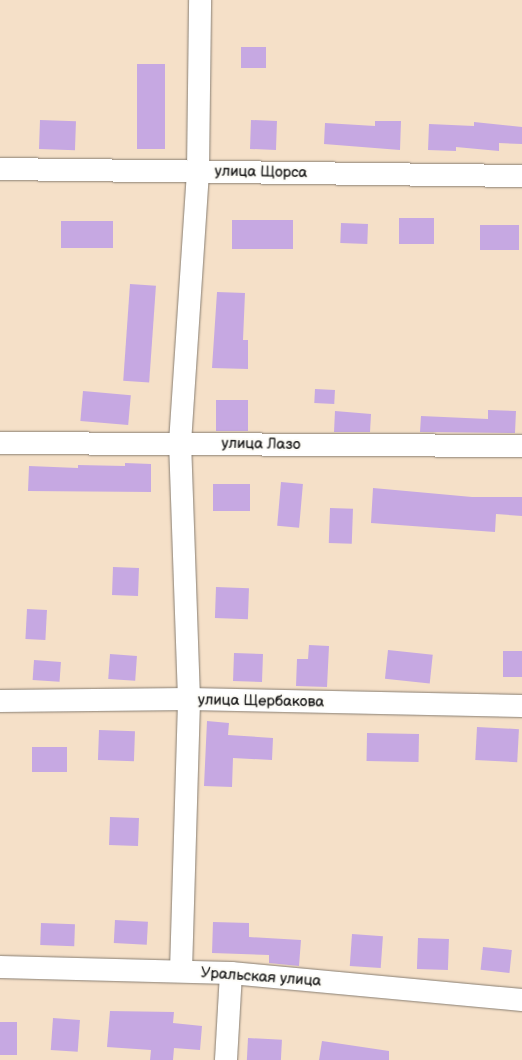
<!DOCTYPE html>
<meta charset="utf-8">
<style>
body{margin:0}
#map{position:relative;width:522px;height:1060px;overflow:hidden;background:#f5e0c8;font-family:"Balsamiq Sans",sans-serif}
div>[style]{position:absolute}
.building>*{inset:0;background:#c6a8e2;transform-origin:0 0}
.roads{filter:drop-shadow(0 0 1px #887e72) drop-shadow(0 0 1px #887e72)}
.street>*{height:22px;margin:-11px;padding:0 11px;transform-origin:11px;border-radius:11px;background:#fff}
span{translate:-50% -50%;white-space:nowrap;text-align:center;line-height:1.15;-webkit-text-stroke:4px #fdfcf7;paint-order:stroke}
.street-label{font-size:15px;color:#1c1c1c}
</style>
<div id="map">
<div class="building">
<i style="left:241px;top:47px;width:25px;height:21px"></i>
<i style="left:137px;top:64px;width:28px;height:85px"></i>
<i style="left:40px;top:120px;width:36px;height:29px;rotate:2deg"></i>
<i style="left:251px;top:120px;width:26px;height:29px;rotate:2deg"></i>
<i style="clip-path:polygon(375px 121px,401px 121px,400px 150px,324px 144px,325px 123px,375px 126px)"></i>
<i style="clip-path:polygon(474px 122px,522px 127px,522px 144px,499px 143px,499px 151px,456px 147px,456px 151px,428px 150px,429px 124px,474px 126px)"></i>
<i style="left:434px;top:218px;width:26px;height:35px;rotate:90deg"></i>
<i style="left:232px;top:220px;width:61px;height:29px"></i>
<i style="left:61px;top:221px;width:52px;height:27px"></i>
<i style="left:341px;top:223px;width:27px;height:20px;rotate:2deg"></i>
<i style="left:480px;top:225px;width:39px;height:25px"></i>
<i style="left:130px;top:284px;width:26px;height:97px;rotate:4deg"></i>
<i style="clip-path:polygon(217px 292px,245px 293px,243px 340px,248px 340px,248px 369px,212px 368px)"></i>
<i style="left:315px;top:389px;width:20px;height:14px;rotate:3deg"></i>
<i style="left:83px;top:391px;width:48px;height:30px;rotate:5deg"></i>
<i style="left:216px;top:400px;width:32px;height:31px"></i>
<i style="clip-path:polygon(488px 410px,516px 411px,515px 433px,420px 432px,421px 416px,488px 419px)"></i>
<i style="clip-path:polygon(335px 411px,371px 414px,370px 432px,334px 432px)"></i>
<i style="clip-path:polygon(125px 463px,151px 464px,151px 492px,28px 491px,29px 466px,78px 468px,78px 465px,125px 466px)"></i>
<i style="left:281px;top:482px;width:22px;height:44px;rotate:5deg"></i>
<i style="left:213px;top:484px;width:37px;height:27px"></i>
<i style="clip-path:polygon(373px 488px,472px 497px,522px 497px,522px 516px,496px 514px,495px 532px,371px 523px)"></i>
<i style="left:330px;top:508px;width:23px;height:35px;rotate:2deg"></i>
<i style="left:113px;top:567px;width:26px;height:28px;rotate:2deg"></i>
<i style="left:216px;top:587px;width:33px;height:31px;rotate:2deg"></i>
<i style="left:27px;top:609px;width:20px;height:30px;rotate:3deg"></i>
<i style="clip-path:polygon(309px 645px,329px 646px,327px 687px,296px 686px,297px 659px,308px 659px)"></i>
<i style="left:388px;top:650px;width:45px;height:29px;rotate:6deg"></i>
<i style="left:503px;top:651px;width:19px;height:26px"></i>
<i style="left:234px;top:653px;width:29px;height:28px;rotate:2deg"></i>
<i style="left:110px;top:654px;width:27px;height:25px;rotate:4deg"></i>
<i style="left:34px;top:660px;width:27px;height:20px;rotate:4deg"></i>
<i style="clip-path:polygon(207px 721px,229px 723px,228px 735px,273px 738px,272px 760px,233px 758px,232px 787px,204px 786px)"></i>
<i style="left:477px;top:727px;width:42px;height:33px;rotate:3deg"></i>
<i style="left:99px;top:730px;width:36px;height:30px;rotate:2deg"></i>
<i style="left:367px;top:733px;width:52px;height:28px;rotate:1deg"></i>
<i style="left:32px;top:747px;width:35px;height:25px"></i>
<i style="left:110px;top:817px;width:29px;height:28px;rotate:2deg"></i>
<i style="left:115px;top:920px;width:33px;height:23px;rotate:3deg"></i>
<i style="clip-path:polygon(213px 922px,249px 923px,249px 937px,301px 940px,299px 966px,269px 963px,269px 955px,212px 953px)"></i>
<i style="left:41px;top:923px;width:34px;height:22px;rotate:2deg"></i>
<i style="left:352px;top:934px;width:31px;height:32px;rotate:4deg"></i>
<i style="left:418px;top:938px;width:31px;height:31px;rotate:2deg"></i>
<i style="left:483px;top:947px;width:29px;height:23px;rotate:6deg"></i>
<i style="clip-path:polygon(110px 1011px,174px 1012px,173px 1023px,202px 1026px,200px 1050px,174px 1048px,173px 1060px,150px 1060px,151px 1050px,107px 1047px)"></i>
<i style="left:53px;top:1018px;width:27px;height:32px;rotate:4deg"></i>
<i style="left:0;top:1022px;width:17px;height:33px"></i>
<i style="left:248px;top:1038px;width:34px;height:22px;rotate:3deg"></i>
<i style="clip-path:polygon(322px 1041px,389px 1051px,389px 1060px,319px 1060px)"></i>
</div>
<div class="roads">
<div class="street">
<i style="left:0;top:169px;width:522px;rotate:0.77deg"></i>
<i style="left:0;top:443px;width:522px;rotate:0.33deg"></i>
<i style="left:0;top:701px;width:189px;rotate:-0.6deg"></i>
<i style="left:189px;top:699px;width:333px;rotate:1.2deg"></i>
<i style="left:0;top:967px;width:231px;rotate:1.5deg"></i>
<i style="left:231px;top:973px;width:292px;rotate:5.3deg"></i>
<i style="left:181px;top:971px;width:272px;rotate:-88.3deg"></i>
<i style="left:189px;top:699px;width:256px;rotate:-92deg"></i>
<i style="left:180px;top:443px;width:273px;rotate:-86.2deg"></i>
<i style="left:198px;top:171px;width:171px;rotate:-89.3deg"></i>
<i style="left:226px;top:1060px;width:87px;rotate:-86.7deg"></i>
</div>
</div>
<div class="street-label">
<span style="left:261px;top:172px;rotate:1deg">улица Щорса</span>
<span style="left:261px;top:444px;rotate:1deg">улица Лазо</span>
<span style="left:261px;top:701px;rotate:1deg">улица Щербакова</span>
<span style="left:261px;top:977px;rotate:4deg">Уральская улица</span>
</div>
</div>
